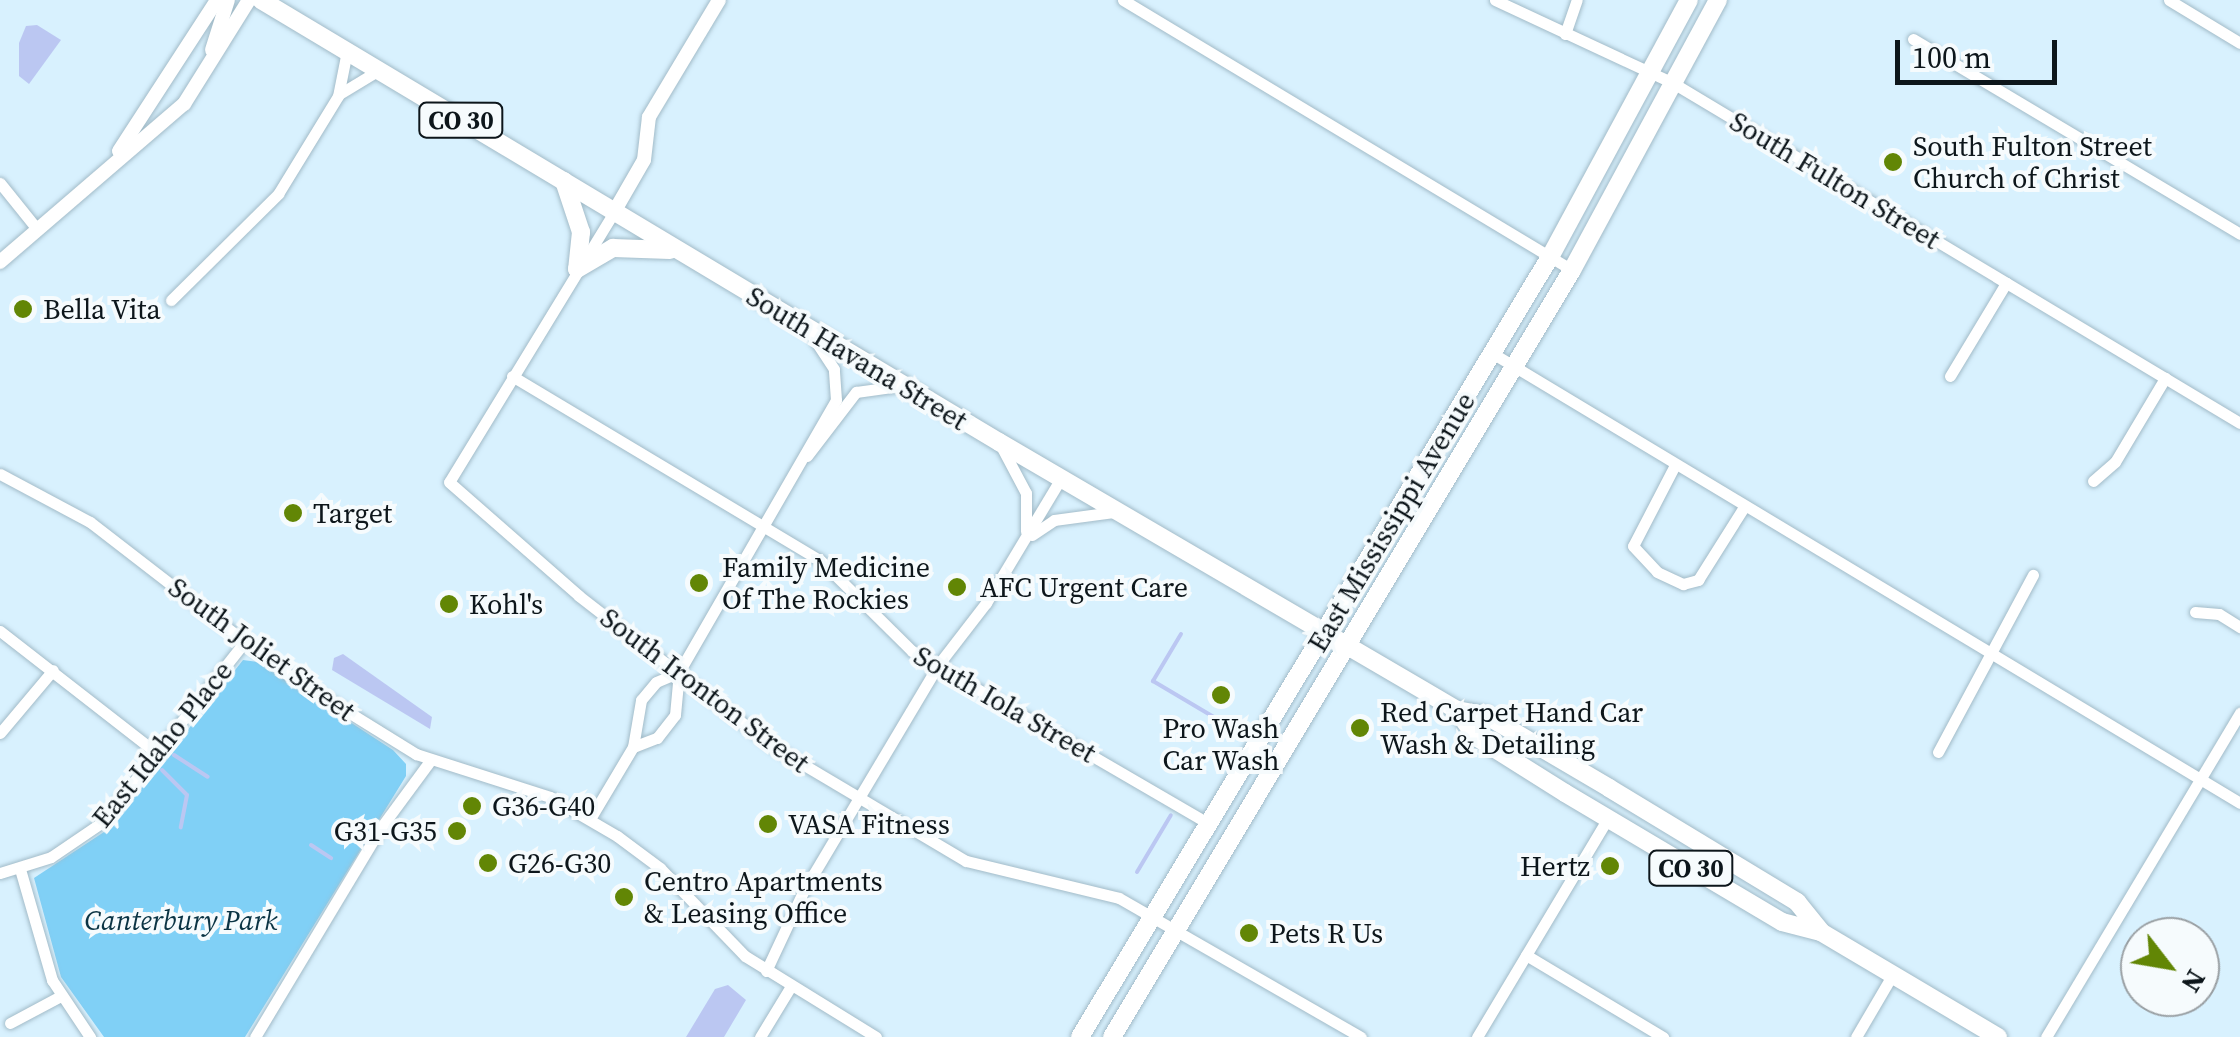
<!DOCTYPE html>
<style>
body{margin:0}
#map{position:relative;width:2240px;height:1037px;overflow:hidden;background:#d8f1fe;font-family:"Source Serif 4",serif}
div>[style]{position:absolute}
.green>*{inset:0;background:#80d0f6}
.water>*{inset:0;background:#bbc7f2}
.stream>*{height:4px;margin:-2px;padding:0 2px;transform-origin:2px;border-radius:2px;background:#bbc7f2}
.roads{filter:drop-shadow(0 0 2px #a2bbc8) drop-shadow(0 0 2px #a2bbc8)}
.minor>*{height:11px;margin:-5.5px;padding:0 5.5px;transform-origin:5.5px;border-radius:5.5px;background:#fff}
.tertiary>*{height:14px;margin:-7px;padding:0 7px;transform-origin:7px;border-radius:7px;background:#fff}
.primary>*{height:18px;margin:-9px;padding:0 9px;transform-origin:9px;border-radius:9px;background:#fff}
.dots>*{width:28px;height:28px;translate:-50% -50%;box-sizing:border-box;border:5px solid #f6fbfd;border-radius:50%}
span{translate:-50% -50%;white-space:nowrap;text-align:center;line-height:1.15;-webkit-text-stroke:8px #f6fbfd;paint-order:stroke}
.shield-label span{padding:2px 8px;background:#f6fbfd;border:2px solid;border-radius:8px;-webkit-text-stroke-width:0}
.shield-label{font-size:25px;color:#0d161b;font-weight:700}
.poi-label{font-size:28px;color:#0d161b}
.left{translate:0 -50%;text-align:left}
.right{translate:-100% -50%;text-align:right}
.street-label{font-size:28px;color:#0d161b}
.park-label{font-size:28px;color:#0b3444;font-style:italic}
.north{position:absolute;left:2120px;top:917px;width:100px;height:100px;box-sizing:border-box;background:#f6fbfd;border:2px solid #999fa3;border-radius:50%;rotate:121deg;font-size:28px;font-weight:700;line-height:40px;text-align:center;color:#0d161b}
.north::after{content:'';display:block;margin:auto;width:35px;height:45px;background:#628605;clip-path:polygon(50% 0,100% 100%,50% 72%,0 100%)}
.scale{position:absolute;left:1895px;top:40px;width:162px;height:45px;box-sizing:border-box;border:5px solid #0d161b;border-top:0;padding-left:12px;font-size:30px;line-height:35px;white-space:nowrap;color:#0d161b;-webkit-text-stroke:8px #f6fbfd;paint-order:stroke}
</style>
<div id="map">
<div class="green">
<i style="clip-path:polygon(243px 660px,258px 662px,393px 750px,406px 764px,406px 776px,245px 1037px,104px 1037px,61px 977px,34px 878px,110px 828px)"></i>
</div>
<div class="water">
<i style="clip-path:polygon(37px 25px,61px 40px,29px 84px,19px 76px,19px 43px,26px 26px)"></i>
<i style="clip-path:polygon(343px 654px,432px 717px,430px 729px,332px 670px,334px 658px)"></i>
<i style="clip-path:polygon(728px 985px,746px 1000px,724px 1037px,686px 1037px,715px 989px)"></i>
</div>
<div class="stream">
<i style="left:1181px;top:634px;width:55px;rotate:120.8deg"></i>
<i style="left:1153px;top:681px;width:80px;rotate:30.7deg"></i>
<i style="left:174px;top:755px;width:40px;rotate:32.9deg"></i>
<i style="left:162px;top:770px;width:35px;rotate:45deg"></i>
<i style="left:187px;top:795px;width:33px;rotate:101deg"></i>
<i style="left:311px;top:845px;width:24px;rotate:33deg"></i>
<i style="left:1137px;top:872px;width:66px;rotate:-59.2deg"></i>
</div>
<div class="roads">
<div class="minor">
<i style="left:1123px;top:0;width:524px;rotate:31.02deg"></i>
<i style="left:1495px;top:0;width:196px;rotate:25deg"></i>
<i style="left:1673px;top:83px;width:661px;rotate:30.95deg"></i>
<i style="left:2169px;top:0;width:83px;rotate:31.2deg"></i>
<i style="left:1565px;top:34px;width:36px;rotate:-71deg"></i>
<i style="left:1913px;top:39px;width:381px;rotate:30.8deg"></i>
<i style="left:341px;top:93px;width:44px;rotate:-31.2deg"></i>
<i style="left:0;top:183px;width:59px;rotate:51.2deg"></i>
<i style="left:614px;top:212px;width:316px;rotate:121.4deg"></i>
<i style="left:449px;top:482px;width:173px;rotate:41.2deg"></i>
<i style="left:579px;top:596px;width:247px;rotate:37.8deg"></i>
<i style="left:774px;top:747px;width:223px;rotate:30.7deg"></i>
<i style="left:966px;top:861px;width:157px;rotate:13.6deg"></i>
<i style="left:1119px;top:898px;width:279px;rotate:29.9deg"></i>
<i style="left:171px;top:300px;width:151px;rotate:-44.7deg"></i>
<i style="left:278px;top:194px;width:115px;rotate:-58.5deg"></i>
<i style="left:338px;top:96px;width:46px;rotate:-78.7deg"></i>
<i style="left:1492px;top:353px;width:873px;rotate:31.03deg"></i>
<i style="left:512px;top:376px;width:359px;rotate:30.9deg"></i>
<i style="left:820px;top:560px;width:129px;rotate:44.7deg"></i>
<i style="left:912px;top:651px;width:344px;rotate:30.2deg"></i>
<i style="left:1950px;top:376px;width:109px;rotate:-58.9deg"></i>
<i style="left:1001px;top:446px;width:53px;rotate:62deg"></i>
<i style="left:1026px;top:493px;width:38px;rotate:90deg"></i>
<i style="left:807px;top:456px;width:81px;rotate:-52.6deg"></i>
<i style="left:856px;top:392px;width:43px;rotate:-7.9deg"></i>
<i style="left:1675px;top:465px;width:91px;rotate:117.4deg"></i>
<i style="left:1633px;top:546px;width:35px;rotate:47deg"></i>
<i style="left:1657px;top:572px;width:29px;rotate:25deg"></i>
<i style="left:1683px;top:584px;width:16px;rotate:-15deg"></i>
<i style="left:1698px;top:580px;width:86px;rotate:-57.8deg"></i>
<i style="left:0;top:474px;width:102px;rotate:28.1deg"></i>
<i style="left:90px;top:522px;width:249px;rotate:37.7deg"></i>
<i style="left:287px;top:674px;width:152px;rotate:31.8deg"></i>
<i style="left:416px;top:754px;width:141px;rotate:17.8deg"></i>
<i style="left:550px;top:797px;width:78px;rotate:30.2deg"></i>
<i style="left:617px;top:836px;width:54px;rotate:36.7deg"></i>
<i style="left:660px;top:868px;width:122px;rotate:46deg"></i>
<i style="left:745px;top:956px;width:154px;rotate:31.7deg"></i>
<i style="left:2093px;top:481px;width:29px;rotate:-41deg"></i>
<i style="left:2115px;top:462px;width:98px;rotate:-59.2deg"></i>
<i style="left:1032px;top:535px;width:27px;rotate:-34deg"></i>
<i style="left:1054px;top:520px;width:60px;rotate:-7.7deg"></i>
<i style="left:2195px;top:612px;width:24px;rotate:5deg"></i>
<i style="left:2219px;top:614px;width:25px;rotate:32deg"></i>
<i style="left:0;top:631px;width:200px;rotate:37.9deg"></i>
<i style="left:0;top:733px;width:82px;rotate:-49.9deg"></i>
<i style="left:633px;top:747px;width:26px;rotate:-21deg"></i>
<i style="left:657px;top:738px;width:29px;rotate:-52deg"></i>
<i style="left:675px;top:715px;width:43px;rotate:-84.7deg"></i>
<i style="left:679px;top:672px;width:314px;rotate:-60deg"></i>
<i style="left:836px;top:400px;width:31px;rotate:-94deg"></i>
<i style="left:834px;top:369px;width:45px;rotate:-123.3deg"></i>
<i style="left:1938px;top:752px;width:201px;rotate:-61.8deg"></i>
<i style="left:590px;top:819px;width:84px;rotate:-59.2deg"></i>
<i style="left:633px;top:747px;width:48px;rotate:-80.3deg"></i>
<i style="left:641px;top:700px;width:23px;rotate:-50deg"></i>
<i style="left:656px;top:682px;width:25px;rotate:-23deg"></i>
<i style="left:20px;top:869px;width:116px;rotate:73.9deg"></i>
<i style="left:52px;top:980px;width:69px;rotate:56.3deg"></i>
<i style="left:0;top:873px;width:53px;rotate:-17.4deg"></i>
<i style="left:51px;top:857px;width:60px;rotate:-34.2deg"></i>
<i style="left:101px;top:823px;width:232px;rotate:-51.6deg"></i>
<i style="left:1526px;top:955px;width:160px;rotate:30.9deg"></i>
<i style="left:766px;top:971px;width:89px;rotate:-64.9deg"></i>
<i style="left:804px;top:890px;width:262px;rotate:-59.2deg"></i>
<i style="left:938px;top:665px;width:78px;rotate:-52.3deg"></i>
<i style="left:986px;top:603px;width:146px;rotate:-59deg"></i>
<i style="left:10px;top:1023px;width:55px;rotate:-28deg"></i>
<i style="left:255px;top:1037px;width:246px;rotate:-59deg"></i>
<i style="left:382px;top:826px;width:81px;rotate:-53.6deg"></i>
<i style="left:760px;top:1037px;width:60px;rotate:-58.7deg"></i>
<i style="left:1477px;top:1037px;width:255px;rotate:-59.1deg"></i>
<i style="left:1856px;top:1037px;width:73px;rotate:-59.6deg"></i>
<i style="left:2046px;top:1037px;width:378px;rotate:-59.1deg"></i>
</div>
<div class="tertiary">
<i style="left:212px;top:50px;width:52px;rotate:-72.3deg"></i>
<i style="left:119px;top:151px;width:180px;rotate:-57deg"></i>
<i style="left:614px;top:212px;width:60px;rotate:-60deg"></i>
<i style="left:644px;top:160px;width:43px;rotate:-83.4deg"></i>
<i style="left:649px;top:117px;width:136px;rotate:-59.1deg"></i>
<i style="left:0;top:262px;width:243px;rotate:-40.7deg"></i>
<i style="left:184px;top:104px;width:123px;rotate:-58deg"></i>
</div>
<div class="primary">
<i style="left:261px;top:0;width:860px;rotate:30.92deg"></i>
<i style="left:999px;top:442px;width:531px;rotate:30.33deg"></i>
<i style="left:1457px;top:710px;width:31px;rotate:11deg"></i>
<i style="left:1487px;top:716px;width:142px;rotate:30.5deg"></i>
<i style="left:1609px;top:788px;width:220px;rotate:31.2deg"></i>
<i style="left:1797px;top:902px;width:38px;rotate:51deg"></i>
<i style="left:564px;top:181px;width:54px;rotate:71.6deg"></i>
<i style="left:581px;top:232px;width:37px;rotate:96deg"></i>
<i style="left:577px;top:269px;width:42px;rotate:-30.3deg"></i>
<i style="left:613px;top:248px;width:57px;rotate:2deg"></i>
<i style="left:1457px;top:710px;width:33px;rotate:55deg"></i>
<i style="left:1476px;top:737px;width:105px;rotate:32.2deg"></i>
<i style="left:1565px;top:793px;width:252px;rotate:30.7deg"></i>
<i style="left:1782px;top:922px;width:40px;rotate:14.4deg"></i>
<i style="left:1821px;top:932px;width:206px;rotate:30.7deg"></i>
<i style="left:1080px;top:1037px;width:911px;rotate:-58.93deg"></i>
<i style="left:1550px;top:257px;width:292px;rotate:-61.6deg"></i>
<i style="left:1112px;top:1037px;width:894px;rotate:-59.05deg"></i>
<i style="left:1572px;top:270px;width:307px;rotate:-61.6deg"></i>
</div>
</div>
<div class="dots">
<i style="left:1893px;top:162px;background:#628605"></i>
<i style="left:23px;top:309px;background:#628605"></i>
<i style="left:293px;top:513px;background:#628605"></i>
<i style="left:699px;top:583px;background:#628605"></i>
<i style="left:957px;top:587px;background:#628605"></i>
<i style="left:449px;top:604px;background:#628605"></i>
<i style="left:1221px;top:695px;background:#628605"></i>
<i style="left:1360px;top:728px;background:#628605"></i>
<i style="left:472px;top:806px;background:#628605"></i>
<i style="left:768px;top:824px;background:#628605"></i>
<i style="left:457px;top:831px;background:#628605"></i>
<i style="left:488px;top:863px;background:#628605"></i>
<i style="left:1610px;top:866px;background:#628605"></i>
<i style="left:624px;top:897px;background:#628605"></i>
<i style="left:1249px;top:933px;background:#628605"></i>
</div>
<div class="shield-label">
<span style="left:461px;top:120px">CO 30</span>
<span style="left:1691px;top:868px">CO 30</span>
</div>
<div class="poi-label">
<span class="left" style="left:1913px;top:162px">South Fulton Street<br>Church of Christ</span>
<span class="left" style="left:43px;top:309px">Bella Vita</span>
<span class="left" style="left:313px;top:513px">Target</span>
<span class="left" style="left:722px;top:583px">Family Medicine<br>Of The Rockies</span>
<span class="left" style="left:980px;top:587px">AFC Urgent Care</span>
<span class="left" style="left:469px;top:604px">Kohl's</span>
<span class="left" style="left:1380px;top:728px">Red Carpet Hand Car<br>Wash &amp; Detailing</span>
<span style="left:1221px;top:744px">Pro Wash<br>Car Wash</span>
<span class="left" style="left:492px;top:806px">G36-G40</span>
<span class="left" style="left:788px;top:824px">VASA Fitness</span>
<span class="right" style="left:437px;top:831px">G31-G35</span>
<span class="left" style="left:508px;top:863px">G26-G30</span>
<span class="right" style="left:1590px;top:866px">Hertz</span>
<span class="left" style="left:644px;top:897px">Centro Apartments<br>&amp; Leasing Office</span>
<span class="left" style="left:1269px;top:933px">Pets R Us</span>
</div>
<div class="street-label">
<span style="left:1835px;top:180px;rotate:31deg">South Fulton Street</span>
<span style="left:857px;top:358px;rotate:31deg">South Havana Street</span>
<span style="left:1391px;top:522px;rotate:-59deg">East Mississippi Avenue</span>
<span style="left:262px;top:649px;rotate:36deg">South Joliet Street</span>
<span style="left:705px;top:690px;rotate:37deg">South Ironton Street</span>
<span style="left:1005px;top:704px;rotate:30deg">South Iola Street</span>
<span style="left:162px;top:744px;rotate:-51deg">East Idaho Place</span>
</div>
<div class="park-label">
<span style="left:181px;top:920px">Canterbury Park</span>
</div>
<div class="north">N</div>
<div class="scale">100 m</div>
</div>
